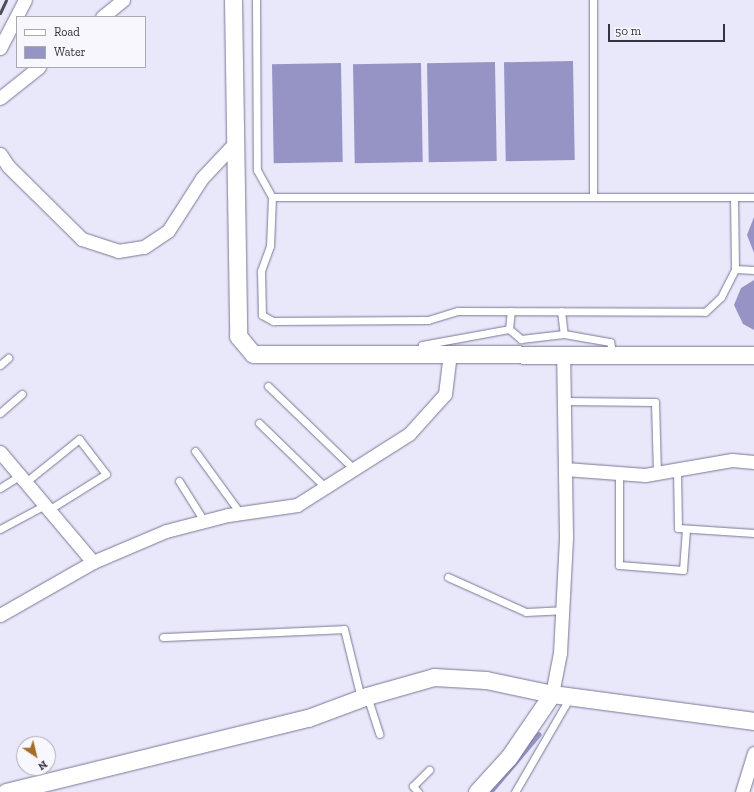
<!DOCTYPE html>
<style>
body{margin:0}
#map{position:relative;width:754px;height:792px;overflow:hidden;background:#e9e8fb;font-family:"Zilla Slab",serif}
div>[style]{position:absolute}
.water>*{inset:0;background:#9693c5;transform-origin:0 0}
.stream>*{height:4.5px;margin:-2.25px;padding:0 2.25px;transform-origin:2.25px;border-radius:2.25px;background:#9693c5}
.roads{filter:drop-shadow(0 0 1px #797894) drop-shadow(0 0 1px #797894)}
.service>*{height:7px;margin:-3.5px;padding:0 3.5px;transform-origin:3.5px;border-radius:3.5px;background:#fff}
.minor>*{height:13px;margin:-6.5px;padding:0 6.5px;transform-origin:6.5px;border-radius:6.5px;background:#fff}
.tertiary>*{height:17px;margin:-8.5px;padding:0 8.5px;transform-origin:8.5px;border-radius:8.5px;background:#fff}
.rail>*{height:3px;margin:-1.5px;padding:0 1.5px;transform-origin:1.5px;border-radius:1.5px;background:#4e4d5a}
span{translate:-50% -50%;white-space:nowrap;text-align:center;line-height:1.15;-webkit-text-stroke:4px #f7f7fd;paint-order:stroke}
.legend{position:absolute;left:16px;top:16px;width:130px;height:52px;box-sizing:border-box;background:#f7f7fd;border:1px solid #a9a9b1;margin:0;padding:5px 7px;list-style:none;font-size:12px;color:#34333f}
.legend li{display:flex;align-items:center;gap:8px;height:20px}
.legend b{width:20px;border:1px solid #a9a9b1}
.north{position:absolute;left:16px;top:736px;width:40px;height:40px;box-sizing:border-box;background:#f7f7fd;border:1px solid #a9a9b1;border-radius:50%;rotate:145deg;font-size:11px;font-weight:700;line-height:16px;text-align:center;color:#34333f}
.north::after{content:'';display:block;margin:auto;width:14px;height:18px;background:#a46e29;clip-path:polygon(50% 0,100% 100%,50% 72%,0 100%)}
.scale{position:absolute;left:608px;top:24px;width:117px;height:18px;box-sizing:border-box;border:2px solid #34333f;border-top:0;padding-left:5px;font-size:12px;line-height:14px;white-space:nowrap;color:#34333f;-webkit-text-stroke:3px #f7f7fd;paint-order:stroke}
</style>
<div id="map">
<div class="water">
<i style="left:573px;top:61px;width:99px;height:69px;rotate:89deg"></i>
<i style="left:495px;top:62px;width:99px;height:68px;rotate:89deg"></i>
<i style="left:341px;top:63px;width:99px;height:69px;rotate:89deg"></i>
<i style="left:421px;top:63px;width:99px;height:68px;rotate:89deg"></i>
<i style="clip-path:polygon(754px 217px,754px 253px,747px 235px)"></i>
<i style="clip-path:polygon(754px 280px,754px 330px,743px 324px,734px 305px,741px 288px)"></i>
</div>
<div class="stream">
<i style="left:490px;top:792px;width:75px;rotate:-49.9deg"></i>
</div>
<div class="roads">
<div class="service">
<i style="left:256px;top:0;width:170px;rotate:89.7deg"></i>
<i style="left:257px;top:170px;width:31px;rotate:61deg"></i>
<i style="left:272px;top:197px;width:482px"></i>
<i style="left:593px;top:0;width:196px;rotate:90deg"></i>
<i style="left:272px;top:197px;width:49px;rotate:92.3deg"></i>
<i style="left:270px;top:246px;width:27px;rotate:110deg"></i>
<i style="left:261px;top:271px;width:44px;rotate:88.7deg"></i>
<i style="left:262px;top:315px;width:13px;rotate:29deg"></i>
<i style="left:273px;top:321px;width:155px;rotate:-0.4deg"></i>
<i style="left:428px;top:320px;width:31px;rotate:-17deg"></i>
<i style="left:458px;top:311px;width:247px;rotate:0.2deg"></i>
<i style="left:705px;top:312px;width:22px;rotate:-43deg"></i>
<i style="left:721px;top:297px;width:31px;rotate:-63deg"></i>
<i style="left:734px;top:197px;width:72px;rotate:89.2deg"></i>
<i style="left:735px;top:269px;width:19px;rotate:3deg"></i>
<i style="left:561px;top:311px;width:23px;rotate:83deg"></i>
<i style="left:564px;top:334px;width:47px;rotate:9.9deg"></i>
<i style="left:610px;top:342px;width:13px;rotate:77deg"></i>
<i style="left:509px;top:329px;width:16px;rotate:40deg"></i>
<i style="left:521px;top:339px;width:43px;rotate:-6.6deg"></i>
<i style="left:420px;top:355px;width:10px;rotate:-79deg"></i>
<i style="left:422px;top:345px;width:88px;rotate:-10.4deg"></i>
<i style="left:509px;top:329px;width:18px;rotate:-84deg"></i>
<i style="left:0;top:365px;width:11px;rotate:-41deg"></i>
<i style="left:268px;top:386px;width:120px;rotate:44deg"></i>
<i style="left:564px;top:401px;width:91px;rotate:0.6deg"></i>
<i style="left:655px;top:402px;width:71px;rotate:88.4deg"></i>
<i style="left:0;top:413px;width:29px;rotate:-41deg"></i>
<i style="left:259px;top:423px;width:92px;rotate:44.1deg"></i>
<i style="left:195px;top:451px;width:77px;rotate:54deg"></i>
<i style="left:677px;top:470px;width:58px;rotate:89deg"></i>
<i style="left:678px;top:528px;width:76px;rotate:3.8deg"></i>
<i style="left:619px;top:473px;width:92px;rotate:90deg"></i>
<i style="left:619px;top:565px;width:64px;rotate:4.5deg"></i>
<i style="left:683px;top:570px;width:41px;rotate:-85.8deg"></i>
<i style="left:27px;top:481px;width:67px;rotate:-38.9deg"></i>
<i style="left:79px;top:439px;width:44px;rotate:52.4deg"></i>
<i style="left:106px;top:474px;width:66px;rotate:148deg"></i>
<i style="left:179px;top:481px;width:47px;rotate:58deg"></i>
<i style="left:0;top:488px;width:25px;rotate:-32deg"></i>
<i style="left:0;top:529px;width:51px;rotate:-28.1deg"></i>
<i style="left:448px;top:577px;width:85px;rotate:24.2deg"></i>
<i style="left:526px;top:612px;width:35px;rotate:-3deg"></i>
<i style="left:163px;top:637px;width:181px;rotate:-2.5deg"></i>
<i style="left:344px;top:629px;width:71px;rotate:76.2deg"></i>
<i style="left:367px;top:696px;width:40px;rotate:72deg"></i>
<i style="left:418px;top:792px;width:8px;rotate:-130deg"></i>
<i style="left:413px;top:786px;width:23px;rotate:-45deg"></i>
<i style="left:515px;top:792px;width:110px;rotate:-59.9deg"></i>
</div>
<div class="minor">
<i style="left:102px;top:17px;width:27px;rotate:-39deg"></i>
<i style="left:0;top:48px;width:54px;rotate:-62.5deg"></i>
<i style="left:0;top:98px;width:50px;rotate:-38.5deg"></i>
<i style="left:0;top:154px;width:14px;rotate:56deg"></i>
<i style="left:8px;top:166px;width:104px;rotate:44.6deg"></i>
<i style="left:82px;top:239px;width:38px;rotate:18deg"></i>
<i style="left:118px;top:251px;width:26px;rotate:-9deg"></i>
<i style="left:144px;top:247px;width:29px;rotate:-34deg"></i>
<i style="left:168px;top:231px;width:63px;rotate:-57.3deg"></i>
<i style="left:202px;top:178px;width:47px;rotate:-46.7deg"></i>
<i style="left:0;top:452px;width:144px;rotate:49.8deg"></i>
<i style="left:565px;top:469px;width:80px;rotate:4.3deg"></i>
<i style="left:645px;top:475px;width:88px;rotate:-9.8deg"></i>
<i style="left:732px;top:460px;width:22px;rotate:5deg"></i>
<i style="left:0;top:615px;width:107px;rotate:-29.7deg"></i>
<i style="left:93px;top:562px;width:79px;rotate:-23deg"></i>
<i style="left:166px;top:531px;width:64px;rotate:-14.5deg"></i>
<i style="left:228px;top:515px;width:70px;rotate:-8.2deg"></i>
<i style="left:297px;top:505px;width:133px;rotate:-32.4deg"></i>
<i style="left:409px;top:434px;width:54px;rotate:-48deg"></i>
<i style="left:445px;top:394px;width:39px;rotate:-83deg"></i>
<i style="left:552px;top:694px;width:42px;rotate:-79deg"></i>
<i style="left:560px;top:653px;width:116px;rotate:-87deg"></i>
<i style="left:566px;top:537px;width:181px;rotate:-90.9deg"></i>
<i style="left:742px;top:792px;width:41px;rotate:-72.9deg"></i>
</div>
<div class="tertiary">
<i style="left:233px;top:0;width:336px;rotate:89.1deg"></i>
<i style="left:238px;top:336px;width:23px;rotate:50deg"></i>
<i style="left:253px;top:354px;width:501px;rotate:0.11deg"></i>
<i style="left:6px;top:792px;width:311px;rotate:-13.8deg"></i>
<i style="left:308px;top:718px;width:63px;rotate:-20.4deg"></i>
<i style="left:367px;top:696px;width:70px;rotate:-15.8deg"></i>
<i style="left:434px;top:677px;width:52px;rotate:3.3deg"></i>
<i style="left:486px;top:680px;width:67px;rotate:12deg"></i>
<i style="left:552px;top:694px;width:204px;rotate:7.6deg"></i>
<i style="left:477px;top:792px;width:47px;rotate:-47.6deg"></i>
<i style="left:509px;top:757px;width:76px;rotate:-55.7deg"></i>
</div>
</div>
<div class="rail">
<i style="left:0;top:13px;width:14px;rotate:-65deg"></i>
</div>
<ul class="legend">
<li><b style="height:5px;background:#fff"></b>Road</li>
<li><b style="height:11px;background:#9693c5"></b>Water</li>
</ul>
<div class="north">N</div>
<div class="scale">50 m</div>
</div>
